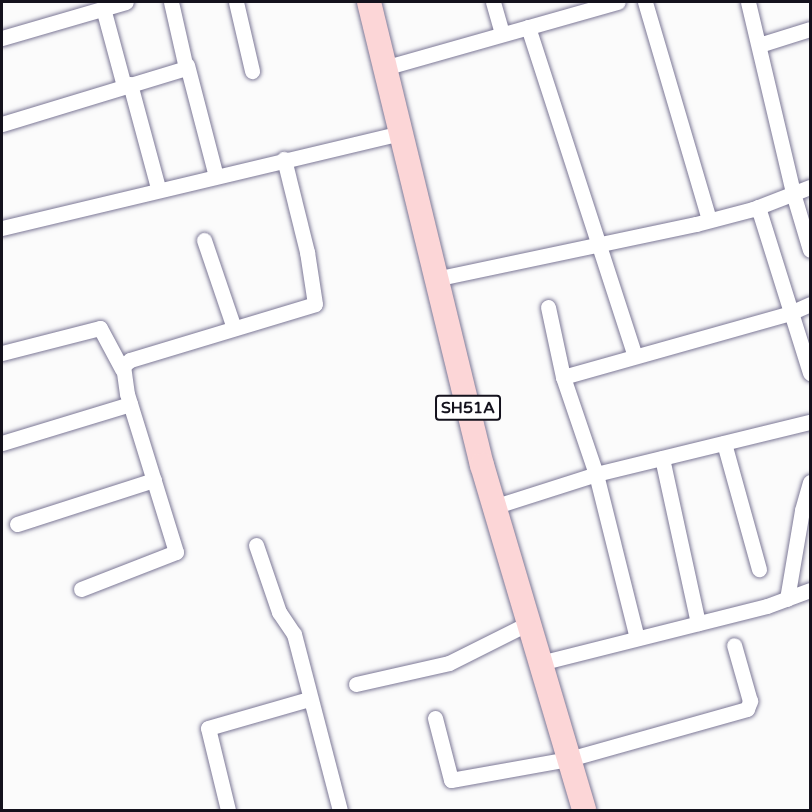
<!DOCTYPE html>
<style>
body{margin:0}
#map{position:relative;width:812px;height:812px;overflow:hidden;background:#fbfbfb;font-family:"Varela Round",sans-serif}
div>[style]{position:absolute}
.roads{filter:drop-shadow(0 0 2px #7c7896) drop-shadow(0 0 2px #7c7896)}
.minor>*{height:15px;margin:-7.5px;padding:0 7.5px;transform-origin:7.5px;border-radius:7.5px;background:#fff}
.primary>*{height:24px;margin:-12px;padding:0 12px;transform-origin:12px;border-radius:12px;background:#fcd6d7}
span{translate:-50% -50%;white-space:nowrap;text-align:center;line-height:1.15;-webkit-text-stroke:5px #fff;paint-order:stroke}
.shield-label span{padding:2px 4px;background:#fff;border:2px solid;border-radius:4px;-webkit-text-stroke-width:0}
.shield-label{font-size:16px;color:#14121d;font-weight:700}
.frame{position:absolute;inset:0;border:3px solid #14121d;pointer-events:none}
</style>
<div id="map">
<div class="roads">
<div class="minor">
<i style="left:236px;top:2px;width:71px;rotate:76.9deg"></i>
<i style="left:493px;top:2px;width:33px;rotate:74deg"></i>
<i style="left:645px;top:2px;width:227px;rotate:73.6deg"></i>
<i style="left:748px;top:2px;width:196px;rotate:76.7deg"></i>
<i style="left:793px;top:193px;width:59px;rotate:73.4deg"></i>
<i style="left:103px;top:8px;width:81px;rotate:74.9deg"></i>
<i style="left:528px;top:27px;width:346px;rotate:72deg"></i>
<i style="left:2px;top:38px;width:129px;rotate:-16.2deg"></i>
<i style="left:759px;top:45px;width:53px;rotate:-17.4deg"></i>
<i style="left:187px;top:65px;width:115px;rotate:75.4deg"></i>
<i style="left:384px;top:68px;width:243px;rotate:-15.8deg"></i>
<i style="left:130px;top:84px;width:108px;rotate:74.9deg"></i>
<i style="left:2px;top:124px;width:192px;rotate:-16.9deg"></i>
<i style="left:186px;top:68px;width:68px;rotate:-102.8deg"></i>
<i style="left:758px;top:207px;width:174px;rotate:72.6deg"></i>
<i style="left:2px;top:228px;width:409px;rotate:-13.4deg"></i>
<i style="left:204px;top:240px;width:93px;rotate:71.2deg"></i>
<i style="left:435px;top:279px;width:267px;rotate:-11.9deg"></i>
<i style="left:696px;top:224px;width:59px;rotate:-14.7deg"></i>
<i style="left:753px;top:209px;width:61px;rotate:-21.1deg"></i>
<i style="left:548px;top:307px;width:72px;rotate:77.9deg"></i>
<i style="left:563px;top:377px;width:102px;rotate:71.2deg"></i>
<i style="left:596px;top:474px;width:169px;rotate:76deg"></i>
<i style="left:2px;top:353px;width:101px;rotate:-14.3deg"></i>
<i style="left:100px;top:328px;width:47px;rotate:61.8deg"></i>
<i style="left:563px;top:377px;width:236px;rotate:-15.7deg"></i>
<i style="left:790px;top:313px;width:22px;rotate:-24deg"></i>
<i style="left:2px;top:443px;width:134px;rotate:-16.9deg"></i>
<i style="left:724px;top:443px;width:131px;rotate:74.5deg"></i>
<i style="left:662px;top:458px;width:169px;rotate:77.7deg"></i>
<i style="left:496px;top:506px;width:105px;rotate:-17.7deg"></i>
<i style="left:596px;top:474px;width:220px;rotate:-13.7deg"></i>
<i style="left:17px;top:524px;width:144px;rotate:-17.8deg"></i>
<i style="left:256px;top:545px;width:71px;rotate:71.1deg"></i>
<i style="left:279px;top:612px;width:27px;rotate:56deg"></i>
<i style="left:294px;top:634px;width:182px;rotate:75.4deg"></i>
<i style="left:81px;top:589px;width:102px;rotate:-21.3deg"></i>
<i style="left:176px;top:552px;width:165px;rotate:-107.2deg"></i>
<i style="left:127px;top:394px;width:28px;rotate:-98deg"></i>
<i style="left:123px;top:366px;width:9px;rotate:-41deg"></i>
<i style="left:130px;top:360px;width:193px;rotate:-16.8deg"></i>
<i style="left:315px;top:304px;width:53px;rotate:-98.7deg"></i>
<i style="left:307px;top:252px;width:96px;rotate:-103.9deg"></i>
<i style="left:787px;top:599px;width:90px;rotate:-80.4deg"></i>
<i style="left:802px;top:510px;width:29px;rotate:-74deg"></i>
<i style="left:540px;top:663px;width:234px;rotate:-14.1deg"></i>
<i style="left:767px;top:606px;width:46px;rotate:-20.4deg"></i>
<i style="left:356px;top:684px;width:95px;rotate:-12.7deg"></i>
<i style="left:449px;top:663px;width:89px;rotate:-26.6deg"></i>
<i style="left:435px;top:718px;width:64px;rotate:75.5deg"></i>
<i style="left:451px;top:780px;width:120px;rotate:-10.1deg"></i>
<i style="left:569px;top:759px;width:185px;rotate:-15.7deg"></i>
<i style="left:747px;top:709px;width:9px;rotate:-69deg"></i>
<i style="left:750px;top:701px;width:58px;rotate:-105.9deg"></i>
<i style="left:228px;top:810px;width:84px;rotate:-103.7deg"></i>
<i style="left:208px;top:728px;width:105px;rotate:-16deg"></i>
</div>
<div class="primary">
<i style="left:369px;top:2px;width:477px;rotate:76.3deg"></i>
<i style="left:482px;top:465px;width:360px;rotate:73.5deg"></i>
</div>
</div>
<div class="shield-label">
<span style="left:468px;top:408px">SH51A</span>
</div>
<div class="frame"></div>
</div>
